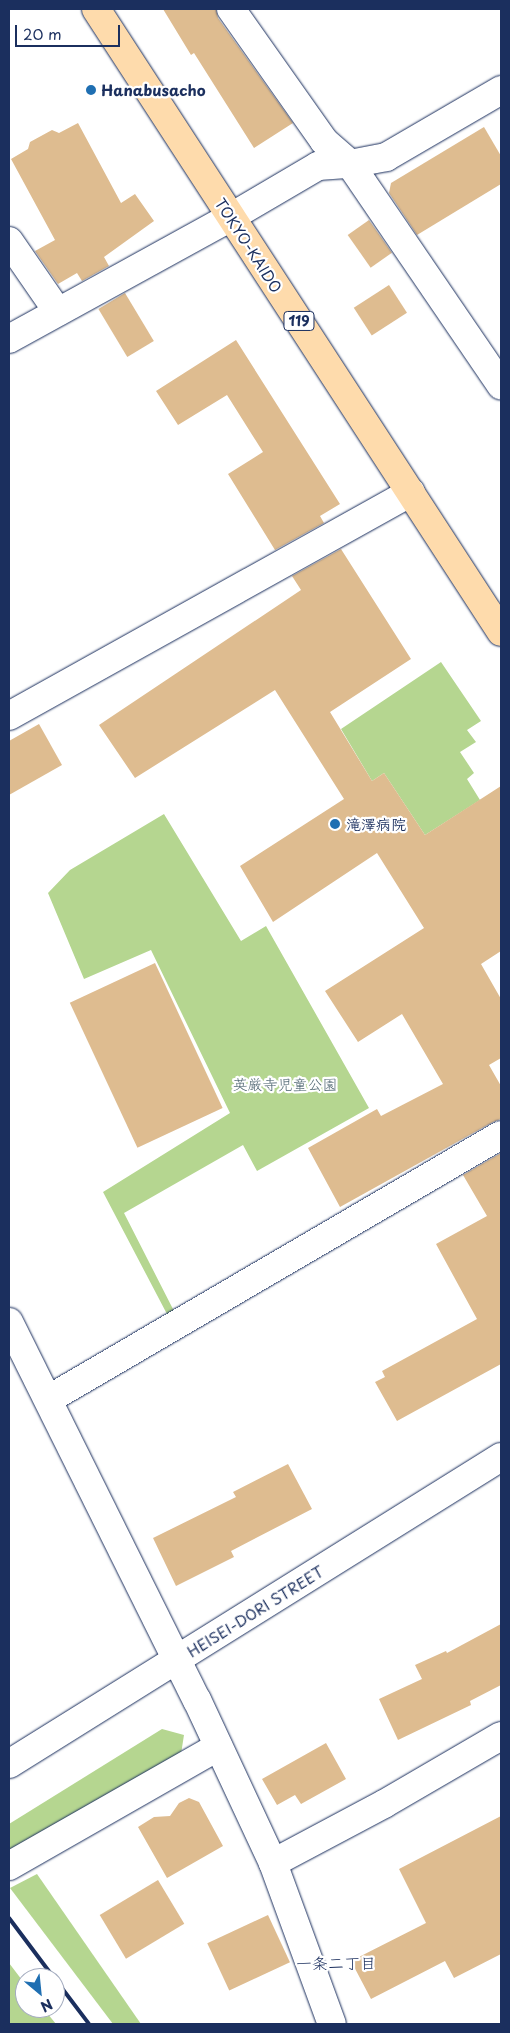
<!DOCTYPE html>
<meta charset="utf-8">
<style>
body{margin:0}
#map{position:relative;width:510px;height:2033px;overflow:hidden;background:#fff;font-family:"Playpen Sans","Klee One",sans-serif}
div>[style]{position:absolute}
.green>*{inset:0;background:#b5d690}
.building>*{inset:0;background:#debc90;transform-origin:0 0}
.roads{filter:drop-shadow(0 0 1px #1b2f5e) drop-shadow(0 0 1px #1b2f5e)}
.street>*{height:28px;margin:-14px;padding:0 14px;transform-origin:14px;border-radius:14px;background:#fff}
.secondary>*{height:28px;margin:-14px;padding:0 14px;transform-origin:14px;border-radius:14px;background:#fff}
.highway>*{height:28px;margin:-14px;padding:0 14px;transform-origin:14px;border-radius:14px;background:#fedbac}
.rail>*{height:4px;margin:-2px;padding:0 2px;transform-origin:2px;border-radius:2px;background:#1b2f5e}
.dots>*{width:14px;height:14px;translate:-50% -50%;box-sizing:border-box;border:2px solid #fff;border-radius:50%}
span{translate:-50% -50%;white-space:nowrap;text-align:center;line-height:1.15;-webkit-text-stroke:4.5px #fff;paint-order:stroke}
.shield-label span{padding:1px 4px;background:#fff;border:1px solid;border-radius:4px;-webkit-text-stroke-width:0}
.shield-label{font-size:14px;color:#1b2f5e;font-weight:700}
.poi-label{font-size:15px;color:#1b2f5e;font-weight:700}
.left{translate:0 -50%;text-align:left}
.street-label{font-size:15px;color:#1b2f5e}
.park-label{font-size:15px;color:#49616d}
.neighbourhood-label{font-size:16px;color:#1b2f5e}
.frame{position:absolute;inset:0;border:10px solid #1b2f5e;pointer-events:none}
.north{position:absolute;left:15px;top:1968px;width:50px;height:50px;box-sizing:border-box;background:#fff;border:1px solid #a4acbf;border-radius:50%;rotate:152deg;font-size:14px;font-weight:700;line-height:20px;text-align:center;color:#1b2f5e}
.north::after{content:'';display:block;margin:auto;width:18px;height:22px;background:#1f6fb2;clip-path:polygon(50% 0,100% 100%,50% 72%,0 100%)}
.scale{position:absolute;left:15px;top:25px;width:105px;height:22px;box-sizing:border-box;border:2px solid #1b2f5e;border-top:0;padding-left:6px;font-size:15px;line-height:18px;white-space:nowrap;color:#1b2f5e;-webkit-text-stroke:4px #fff;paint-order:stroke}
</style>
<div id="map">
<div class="green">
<i style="clip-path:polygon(441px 662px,481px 721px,467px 730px,476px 742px,460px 752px,474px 773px,467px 779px,480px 800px,425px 835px,384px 773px,372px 781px,341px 729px)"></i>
<i style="clip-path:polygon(164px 814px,241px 941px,266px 926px,369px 1108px,257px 1171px,243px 1145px,124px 1213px,175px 1313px,168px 1316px,103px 1192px,230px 1113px,151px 950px,84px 979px,48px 893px,70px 870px)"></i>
<i style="clip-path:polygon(162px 1729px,184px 1735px,181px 1754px,9px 1850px,9px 1824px)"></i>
<i style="clip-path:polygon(37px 1874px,141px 2024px,113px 2024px,10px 1888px)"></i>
<i style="clip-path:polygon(9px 1963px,25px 1984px,25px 2008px,43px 2008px,56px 2024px,9px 2024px)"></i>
</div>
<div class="building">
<i style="clip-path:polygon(163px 9px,216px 9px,218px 18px,293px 123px,254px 148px,194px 53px,191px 55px)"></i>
<i style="clip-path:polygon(78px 123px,121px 203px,135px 194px,154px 221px,104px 257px,109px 266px,82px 281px,77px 273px,58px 284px,35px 251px,55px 240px,11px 159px,28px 149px,30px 142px,52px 130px,59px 133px)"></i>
<i style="clip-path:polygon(484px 127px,501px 156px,501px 184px,417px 235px,389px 193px,391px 183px)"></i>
<i style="left:369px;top:220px;width:40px;height:26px;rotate:55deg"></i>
<i style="left:389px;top:285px;width:33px;height:42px;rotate:57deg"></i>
<i style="left:125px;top:293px;width:56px;height:31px;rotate:59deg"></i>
<i style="clip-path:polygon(236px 340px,340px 504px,320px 516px,324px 523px,275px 550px,228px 474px,263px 452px,227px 395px,178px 425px,156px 391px)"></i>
<i style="clip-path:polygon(341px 549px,411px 659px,330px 712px,372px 781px,384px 773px,425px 835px,501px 786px,501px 951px,481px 964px,501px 999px,501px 1058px,489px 1065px,501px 1086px,501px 1119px,493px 1122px,340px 1207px,308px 1148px,377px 1109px,381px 1116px,443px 1084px,402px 1014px,358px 1042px,325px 991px,424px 928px,377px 853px,273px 922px,240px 866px,344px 799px,275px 690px,135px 778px,99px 725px,301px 590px,292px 576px)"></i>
<i style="clip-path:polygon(39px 724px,62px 765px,9px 795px,9px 741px)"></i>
<i style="left:155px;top:963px;width:160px;height:94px;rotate:65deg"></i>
<i style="clip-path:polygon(501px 1153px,501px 1364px,397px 1421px,375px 1382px,385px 1377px,382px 1371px,477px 1319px,436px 1244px,487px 1216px,463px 1175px)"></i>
<i style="clip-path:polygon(288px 1464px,312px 1509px,231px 1551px,234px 1557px,176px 1586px,153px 1538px,236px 1497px,233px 1492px)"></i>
<i style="clip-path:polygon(501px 1624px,501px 1685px,470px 1701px,471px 1705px,398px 1740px,379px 1699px,422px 1679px,415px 1665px,446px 1651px,447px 1653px)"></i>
<i style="clip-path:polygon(326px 1743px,346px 1779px,301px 1804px,295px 1795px,277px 1805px,262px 1779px)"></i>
<i style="clip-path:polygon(189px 1798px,199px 1802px,223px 1846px,167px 1878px,138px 1827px,154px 1817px,170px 1816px,179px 1803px)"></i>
<i style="clip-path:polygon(501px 1816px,501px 1954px,454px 1978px,445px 1961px,371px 1999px,351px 1961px,426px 1923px,399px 1869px)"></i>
<i style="left:158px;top:1880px;width:51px;height:68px;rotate:59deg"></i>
<i style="left:268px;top:1915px;width:52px;height:67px;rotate:65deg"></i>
</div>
<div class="roads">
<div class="street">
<i style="left:231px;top:9px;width:161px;rotate:54.8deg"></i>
<i style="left:324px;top:141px;width:35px;rotate:41deg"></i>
<i style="left:350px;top:164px;width:268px;rotate:55.7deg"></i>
<i style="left:9px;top:241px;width:86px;rotate:55.4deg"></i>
<i style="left:9px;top:339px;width:253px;rotate:-28.8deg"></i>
<i style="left:231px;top:217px;width:101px;rotate:-30.4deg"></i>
<i style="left:318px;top:166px;width:32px;rotate:-4deg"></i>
<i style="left:350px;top:164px;width:37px;rotate:-11deg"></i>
<i style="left:386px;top:157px;width:133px;rotate:-30.2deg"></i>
<i style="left:9px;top:716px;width:460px;rotate:-29.1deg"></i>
<i style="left:9px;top:1322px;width:422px;rotate:63.6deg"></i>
<i style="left:197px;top:1700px;width:180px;rotate:65deg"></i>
<i style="left:273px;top:1863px;width:171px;rotate:69.9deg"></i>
<i style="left:49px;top:1399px;width:523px;rotate:-30.29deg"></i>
<i style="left:273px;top:1863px;width:126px;rotate:-28deg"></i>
<i style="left:384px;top:1804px;width:135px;rotate:-30.2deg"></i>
<i style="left:9px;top:1866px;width:241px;rotate:-29.7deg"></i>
</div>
<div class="secondary">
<i style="left:9px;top:1764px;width:580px;rotate:-31.96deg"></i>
</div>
<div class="highway">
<i style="left:96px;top:9px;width:743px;rotate:56.97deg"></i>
</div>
</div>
<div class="rail">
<i style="left:9px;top:1918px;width:75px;rotate:53.1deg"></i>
<i style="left:55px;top:1979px;width:56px;rotate:52.9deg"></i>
</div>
<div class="dots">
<i style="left:91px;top:90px;background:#1f6fb2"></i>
<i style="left:335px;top:824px;background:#1f6fb2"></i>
</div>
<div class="shield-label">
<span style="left:299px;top:321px">119</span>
</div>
<div class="poi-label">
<span class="left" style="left:101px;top:90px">Hanabusacho</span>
<span class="left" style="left:346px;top:824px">滝澤病院</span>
</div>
<div class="street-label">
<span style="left:249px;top:245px;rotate:57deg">TOKYO-KAIDO</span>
<span style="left:255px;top:1611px;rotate:-32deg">HEISEI-DORI STREET</span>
</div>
<div class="park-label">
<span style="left:285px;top:1084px">英厳寺児童公園</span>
</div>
<div class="neighbourhood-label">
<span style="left:336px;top:1962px">一条二丁目</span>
</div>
<div class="frame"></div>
<div class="north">N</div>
<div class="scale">20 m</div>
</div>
